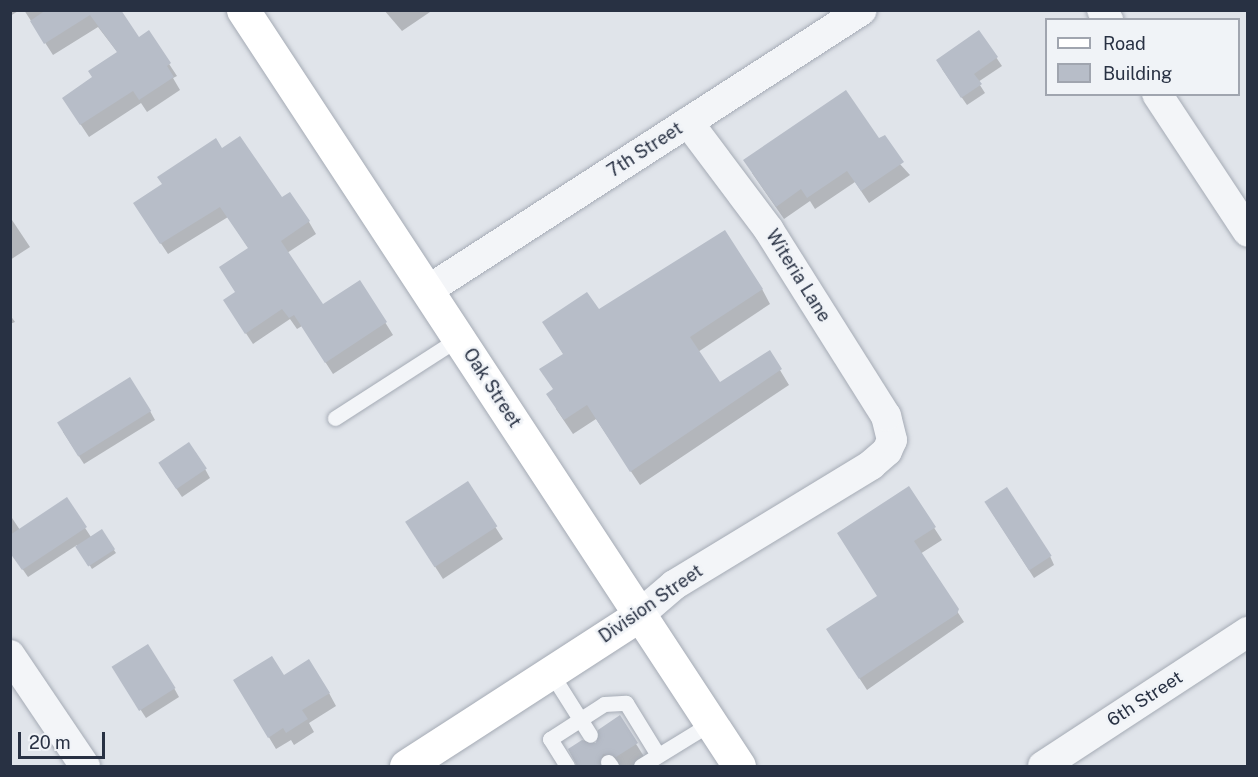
<!DOCTYPE html>
<style>
body{margin:0}
#map{position:relative;width:1258px;height:777px;overflow:hidden;background:#e0e4ea;font-family:"Public Sans",sans-serif}
div>[style]{position:absolute}
.shadow>*{inset:0;background:#0003}
.building>*{inset:0;background:#b7bdc8;transform-origin:0 0}
.roads{filter:drop-shadow(0 0 2px #a5abb5) drop-shadow(0 0 2px #a5abb5)}
.service>*{height:15px;margin:-7.5px;padding:0 7.5px;transform-origin:7.5px;border-radius:7.5px;background:#f3f5f8}
.minor>*{height:30px;margin:-15px;padding:0 15px;transform-origin:15px;border-radius:15px;background:#f3f5f8}
.secondary>*{height:33px;margin:-16.5px;padding:0 16.5px;transform-origin:16.5px;border-radius:16.5px;background:#fff}
span{translate:-50% -50%;white-space:nowrap;text-align:center;line-height:1.15;-webkit-text-stroke:5px #f0f3f7;paint-order:stroke}
.street-label{font-size:18px;color:#283143}
.frame{position:absolute;inset:0;border:12px solid #283143;pointer-events:none}
.legend{position:absolute;left:1045px;top:18px;width:195px;height:78px;box-sizing:border-box;background:#f0f3f7;border:2px solid #a0a5af;margin:0;padding:8px 10px;list-style:none;font-size:18px;color:#283143}
.legend li{display:flex;align-items:center;gap:12px;height:30px}
.legend b{width:30px;border:2px solid #a0a5af}
.scale{position:absolute;left:18px;top:732px;width:87px;height:27px;box-sizing:border-box;border:3px solid #283143;border-top:0;padding-left:8px;font-size:18px;line-height:21px;white-space:nowrap;color:#283143;-webkit-text-stroke:4px #f0f3f7;paint-order:stroke}
</style>
<div id="map">
<div class="shadow">
<i style="clip-path:polygon(10px 10px,20px 10px,10px 16px)"></i>
<i style="clip-path:polygon(24px 10px,118px 10px,138px 39px,148px 32px,177px 76px,173px 78px,180px 90px,147px 112px,141px 103px,89px 137px,71px 110px,94px 78px,118px 53px,98px 27px,53px 55px)"></i>
<i style="clip-path:polygon(384px 10px,433px 10px,402px 31px)"></i>
<i style="clip-path:polygon(979px 32px,1002px 66px,978px 82px,985px 93px,967px 105px,942px 69px)"></i>
<i style="clip-path:polygon(878px 140px,910px 175px,869px 203px,855px 182px,815px 209px,810px 201px,784px 219px,752px 173px)"></i>
<i style="clip-path:polygon(222px 150px,282px 199px,290px 194px,309px 222px,316px 234px,287px 253px,323px 306px,360px 282px,393px 335px,333px 374px,302px 326px,297px 329px,290px 319px,253px 344px,232px 312px,249px 249px,228px 217px,168px 254px,142px 215px)"></i>
<i style="clip-path:polygon(10px 217px,30px 247px,10px 260px)"></i>
<i style="clip-path:polygon(762px 289px,770px 304px,698px 352px,719px 384px,769px 352px,789px 385px,640px 485px,596px 419px,573px 434px,556px 409px,554px 390px,564px 355px,544px 323px,598px 311px)"></i>
<i style="clip-path:polygon(10px 315px,15px 322px,10px 324px)"></i>
<i style="clip-path:polygon(150px 411px,155px 420px,84px 464px,63px 432px)"></i>
<i style="clip-path:polygon(205px 469px,210px 478px,182px 497px,165px 472px)"></i>
<i style="clip-path:polygon(467px 483px,503px 539px,443px 579px,414px 534px)"></i>
<i style="clip-path:polygon(909px 489px,942px 540px,920px 554px,964px 622px,867px 690px,835px 641px,878px 597px)"></i>
<i style="clip-path:polygon(66px 499px,91px 537px,101px 531px,116px 553px,92px 569px,77px 545px,28px 577px,10px 551px,10px 515px,20px 530px)"></i>
<i style="clip-path:polygon(991px 511px,1050px 556px,1054px 565px,1034px 578px)"></i>
<i style="clip-path:polygon(118px 675px,174px 688px,179px 697px,146px 718px)"></i>
<i style="clip-path:polygon(284px 677px,329px 693px,336px 706px,309px 723px,314px 732px,294px 745px,291px 740px,276px 749px,235px 681px)"></i>
<i style="clip-path:polygon(619px 717px,650px 766px,578px 766px,578px 765px)"></i>
</div>
<div class="building">
<i style="clip-path:polygon(46px 10px,121px 10px,139px 37px,149px 30px,171px 63px,167px 66px,174px 77px,139px 100px,133px 91px,80px 125px,62px 98px,92px 77px,88px 71px,117px 52px,90px 15px,44px 44px,30px 21px)"></i>
<i style="clip-path:polygon(979px 30px,998px 57px,974px 74px,982px 84px,961px 98px,936px 60px)"></i>
<i style="clip-path:polygon(846px 90px,879px 138px,885px 135px,904px 162px,861px 191px,847px 171px,807px 198px,801px 189px,776px 207px,743px 160px)"></i>
<i style="clip-path:polygon(240px 136px,282px 197px,290px 192px,310px 221px,281px 241px,323px 304px,360px 280px,387px 322px,325px 363px,294px 315px,289px 318px,282px 309px,245px 334px,223px 300px,235px 292px,219px 267px,248px 248px,220px 207px,160px 244px,133px 203px,162px 184px,157px 177px,216px 138px,222px 148px)"></i>
<i style="clip-path:polygon(725px 230px,763px 289px,690px 337px,720px 382px,770px 350px,782px 369px,630px 472px,587px 405px,564px 420px,546px 394px,553px 389px,539px 369px,563px 354px,542px 322px,587px 292px,599px 309px)"></i>
<i style="left:130px;top:377px;width:40px;height:86px;rotate:58deg"></i>
<i style="left:189px;top:442px;width:32px;height:37px;rotate:56deg"></i>
<i style="left:468px;top:481px;width:54px;height:75px;rotate:57deg"></i>
<i style="clip-path:polygon(909px 486px,936px 527px,914px 541px,959px 609px,957px 614px,859px 679px,826px 629px,877px 596px,837px 533px)"></i>
<i style="left:1007px;top:487px;width:82px;height:27px;rotate:57deg"></i>
<i style="clip-path:polygon(67px 497px,87px 527px,22px 570px,10px 553px,10px 535px)"></i>
<i style="left:102px;top:529px;width:24px;height:32px;rotate:57deg"></i>
<i style="left:148px;top:644px;width:52px;height:43px;rotate:58deg"></i>
<i style="clip-path:polygon(272px 656px,284px 675px,309px 659px,330px 693px,302px 710px,308px 719px,286px 733px,283px 728px,268px 738px,233px 680px)"></i>
<i style="clip-path:polygon(620px 715px,638px 743px,616px 757px,603px 754px,600px 766px,577px 766px,568px 749px,582px 740px,596px 743px,598px 730px)"></i>
</div>
<div class="roads">
<div class="service">
<i style="left:335px;top:418px;width:148px;rotate:-32.8deg"></i>
<i style="left:551px;top:673px;width:73px;rotate:57.8deg"></i>
<i style="left:608px;top:762px;width:5px;rotate:53deg"></i>
<i style="left:567px;top:766px;width:32px;rotate:-122deg"></i>
<i style="left:550px;top:739px;width:64px;rotate:-32.9deg"></i>
<i style="left:604px;top:704px;width:22px;rotate:-3deg"></i>
<i style="left:626px;top:703px;width:61px;rotate:58.4deg"></i>
<i style="left:641px;top:766px;width:82px;rotate:-31.6deg"></i>
</div>
<div class="minor">
<i style="left:1102px;top:10px;width:12px;rotate:59deg"></i>
<i style="left:1157px;top:94px;width:165px;rotate:56.6deg"></i>
<i style="left:428px;top:290px;width:516px;rotate:-32.83deg"></i>
<i style="left:639px;top:615px;width:46px;rotate:-40.6deg"></i>
<i style="left:674px;top:585px;width:231px;rotate:-31.3deg"></i>
<i style="left:871px;top:465px;width:21px;rotate:-41deg"></i>
<i style="left:887px;top:451px;width:12px;rotate:-66deg"></i>
<i style="left:892px;top:440px;width:25px;rotate:-104deg"></i>
<i style="left:886px;top:416px;width:220px;rotate:-122.2deg"></i>
<i style="left:769px;top:230px;width:135px;rotate:-126.9deg"></i>
<i style="left:10px;top:655px;width:134px;rotate:56deg"></i>
<i style="left:1043px;top:766px;width:245px;rotate:-33.2deg"></i>
</div>
<div class="secondary">
<i style="left:243px;top:10px;width:904px;rotate:56.73deg"></i>
<i style="left:406px;top:766px;width:278px;rotate:-32.9deg"></i>
</div>
</div>
<div class="street-label">
<span style="left:645px;top:150px;rotate:-33deg">7th Street</span>
<span style="left:798px;top:276px;rotate:58deg">Witeria Lane</span>
<span style="left:492px;top:388px;rotate:57deg">Oak Street</span>
<span style="left:651px;top:604px;rotate:-35deg">Division Street</span>
<span style="left:1145px;top:699px;rotate:-33deg">6th Street</span>
</div>
<div class="frame"></div>
<ul class="legend">
<li><b style="height:8px;background:#fff"></b>Road</li>
<li><b style="height:16px;background:#b7bdc8"></b>Building</li>
</ul>
<div class="scale">20 m</div>
</div>
